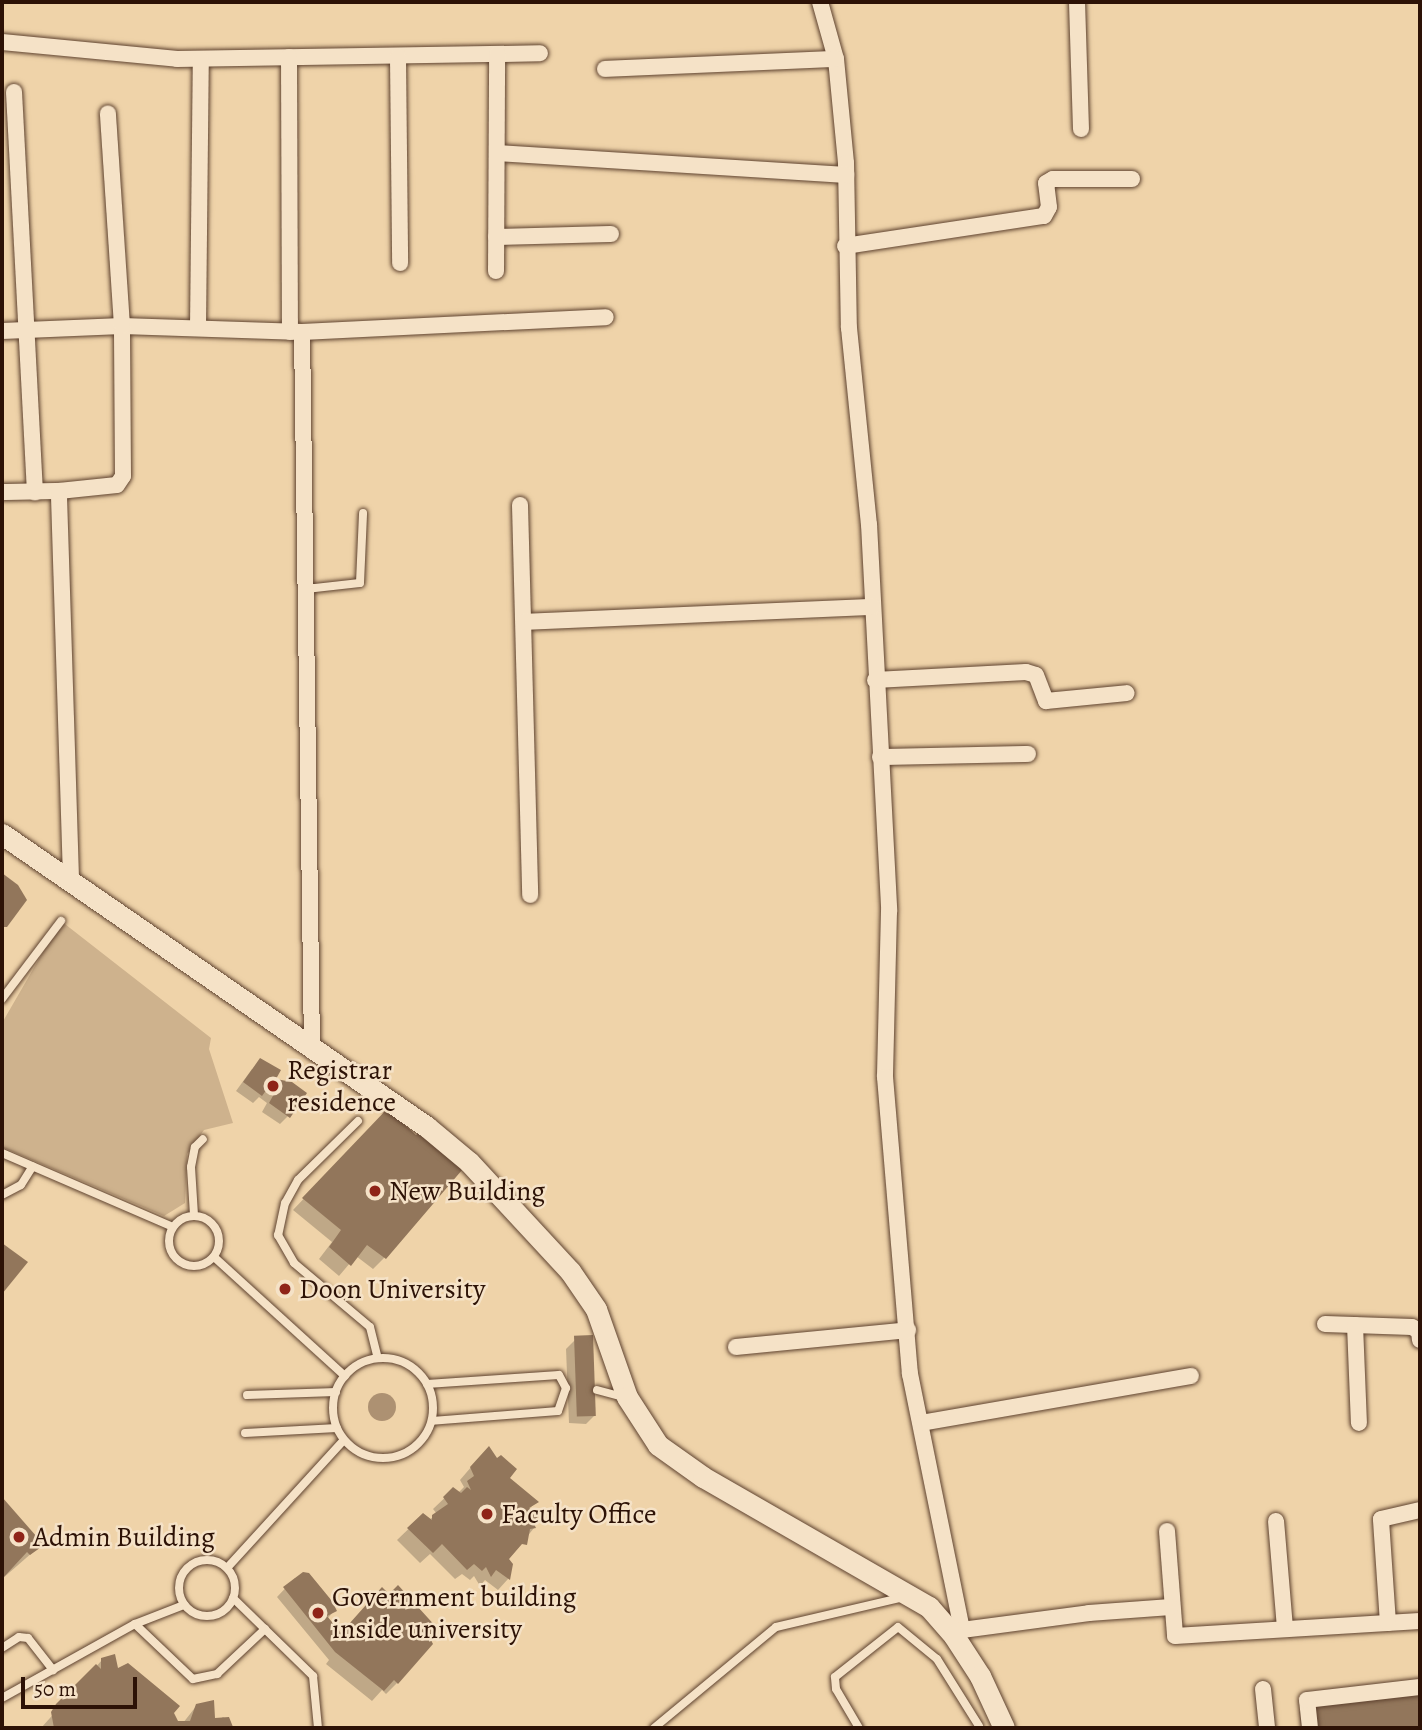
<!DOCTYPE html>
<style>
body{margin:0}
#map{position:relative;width:1422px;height:1730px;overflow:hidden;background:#efd3a9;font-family:Alegreya,serif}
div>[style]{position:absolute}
.green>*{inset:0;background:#ceb28d}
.water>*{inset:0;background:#ad9172}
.round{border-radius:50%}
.shadow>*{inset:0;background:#0003}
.building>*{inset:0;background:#92765b;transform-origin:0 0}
.roads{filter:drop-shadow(0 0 2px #5e422f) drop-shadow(0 0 2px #5e422f)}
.service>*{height:8px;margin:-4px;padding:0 4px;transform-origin:4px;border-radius:4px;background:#f5e2c7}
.service>.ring{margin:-4px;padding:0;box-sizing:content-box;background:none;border:8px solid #f5e2c7;border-radius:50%}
.minor>*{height:16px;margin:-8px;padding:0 8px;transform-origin:8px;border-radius:8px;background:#f5e2c7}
.secondary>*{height:21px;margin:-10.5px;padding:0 10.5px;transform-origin:10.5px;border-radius:10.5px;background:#f5e2c7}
.dots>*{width:19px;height:19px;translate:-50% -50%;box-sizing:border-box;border:4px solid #f5e2c7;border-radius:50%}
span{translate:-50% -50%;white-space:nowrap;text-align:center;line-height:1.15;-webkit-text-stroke:5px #f5e2c7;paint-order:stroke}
.poi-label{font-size:28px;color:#2d1206}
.left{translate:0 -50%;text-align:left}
.frame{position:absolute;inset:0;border:4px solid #2d1206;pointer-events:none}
.scale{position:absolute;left:21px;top:1677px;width:116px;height:32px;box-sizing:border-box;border:4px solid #2d1206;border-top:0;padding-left:9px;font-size:21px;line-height:24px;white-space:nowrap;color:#2d1206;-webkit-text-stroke:5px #f5e2c7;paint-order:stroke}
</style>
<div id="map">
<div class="green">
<i style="clip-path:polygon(61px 921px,211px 1038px,209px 1049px,233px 1123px,204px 1130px,187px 1154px,185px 1203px,164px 1216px,2px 1147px,2px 1023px)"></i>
</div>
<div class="water">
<i class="round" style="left:368px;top:1393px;width:28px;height:28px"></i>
</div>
<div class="shadow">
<i style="clip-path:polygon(252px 1069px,273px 1080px,288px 1116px,280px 1124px,262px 1112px,267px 1103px,259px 1097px,253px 1103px,236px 1091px)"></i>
<i style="clip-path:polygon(387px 1111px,384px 1258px,373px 1269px,356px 1256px,339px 1276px,319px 1259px,332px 1242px,293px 1210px)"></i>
<i style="clip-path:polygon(575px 1340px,594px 1416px,586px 1424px,569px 1423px,566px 1349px)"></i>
<i style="clip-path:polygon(478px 1459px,536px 1502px,528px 1510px,534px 1528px,508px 1560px,508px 1579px,498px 1590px,485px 1580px,480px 1586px,474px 1576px,470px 1580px,462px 1574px,455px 1579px,430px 1554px,420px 1563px,397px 1540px,423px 1515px,429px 1520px,437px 1514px,433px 1509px,454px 1489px,458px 1493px,464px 1487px,460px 1480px)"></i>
<i style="clip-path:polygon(2px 1499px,41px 1545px,2px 1579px)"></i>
<i style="clip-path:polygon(295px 1578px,334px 1611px,327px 1619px,339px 1636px,371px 1601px,397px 1683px,386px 1694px,382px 1690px,372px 1701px,326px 1664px,329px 1660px,277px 1597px)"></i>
<i style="clip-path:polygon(102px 1660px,172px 1713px,177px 1722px,183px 1723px,197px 1705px,217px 1722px,223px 1717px,231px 1722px,225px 1728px,41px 1728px)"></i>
<i style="clip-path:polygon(1420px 1687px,1420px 1728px,1301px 1728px,1299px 1712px,1310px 1701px)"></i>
</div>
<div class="building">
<i style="clip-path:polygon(2px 873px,18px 885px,27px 900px,7px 927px,2px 927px)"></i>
<i style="clip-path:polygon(260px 1058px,281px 1070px,276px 1079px,292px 1082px,307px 1093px,290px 1118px,269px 1103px,274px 1094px,267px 1089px,262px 1096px,243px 1082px)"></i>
<i style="clip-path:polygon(387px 1109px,416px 1135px,425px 1129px,468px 1163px,386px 1259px,367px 1245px,351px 1266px,329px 1247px,341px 1230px,302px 1198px)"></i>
<i style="clip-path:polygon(2px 1243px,28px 1262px,2px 1294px)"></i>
<i style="left:593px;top:1335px;width:81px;height:19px;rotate:88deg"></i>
<i style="clip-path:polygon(489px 1446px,497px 1458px,501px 1455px,517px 1469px,510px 1478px,539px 1502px,529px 1508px,539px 1516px,533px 1522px,536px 1528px,530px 1529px,527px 1545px,522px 1544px,509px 1559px,513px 1564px,510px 1580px,496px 1570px,491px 1577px,486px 1567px,482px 1571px,474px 1564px,467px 1570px,442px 1544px,433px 1553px,407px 1528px,423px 1513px,432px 1520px,432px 1515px,448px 1504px,443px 1497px,453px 1487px,461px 1493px,467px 1487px,471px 1490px,467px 1481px,474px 1476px,470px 1467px)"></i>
<i style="clip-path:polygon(2px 1497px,44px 1545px,30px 1555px,27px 1552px,2px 1579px)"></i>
<i style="clip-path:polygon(303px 1572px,309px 1573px,332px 1601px,337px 1611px,327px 1616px,341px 1633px,382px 1587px,389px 1594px,398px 1585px,438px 1629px,430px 1638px,433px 1644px,398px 1684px,394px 1680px,384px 1691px,335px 1652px,283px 1587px)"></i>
<i style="clip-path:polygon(115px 1654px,118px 1668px,128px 1663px,180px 1706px,174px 1713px,178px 1721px,190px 1721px,196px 1704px,214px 1700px,215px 1718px,229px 1717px,233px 1727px,54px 1728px,51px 1712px,56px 1704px,96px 1664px,101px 1669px,101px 1658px)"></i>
<i style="clip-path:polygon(1420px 1685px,1420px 1728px,1312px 1728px,1309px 1700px)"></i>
</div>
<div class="roads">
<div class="service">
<i style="left:306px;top:589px;width:54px;rotate:-6.3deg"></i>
<i style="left:360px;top:583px;width:70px;rotate:-87.5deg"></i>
<i style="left:2px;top:999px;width:98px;rotate:-52.9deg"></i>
<i style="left:358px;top:1121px;width:84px;rotate:135.5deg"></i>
<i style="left:298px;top:1180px;width:26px;rotate:119deg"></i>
<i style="left:285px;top:1203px;width:33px;rotate:102deg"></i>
<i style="left:278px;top:1235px;width:32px;rotate:60deg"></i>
<i style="left:294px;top:1263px;width:99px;rotate:40.1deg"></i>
<i style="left:370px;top:1327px;width:32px;rotate:76deg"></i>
<i style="left:2px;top:1153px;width:186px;rotate:23.4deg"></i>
<i style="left:2px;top:1195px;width:21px;rotate:-28deg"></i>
<i style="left:21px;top:1185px;width:22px;rotate:-58deg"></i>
<i style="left:194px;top:1215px;width:48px;rotate:-93.6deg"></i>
<i style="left:191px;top:1167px;width:20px;rotate:-79deg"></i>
<i style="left:195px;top:1147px;width:11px;rotate:-45deg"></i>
<i class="ring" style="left:169px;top:1216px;width:42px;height:42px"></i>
<i style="left:214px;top:1257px;width:177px;rotate:42.3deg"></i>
<i class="ring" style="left:333px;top:1358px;width:92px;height:92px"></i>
<i style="left:427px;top:1384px;width:132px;rotate:-3.9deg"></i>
<i style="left:559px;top:1375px;width:15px;rotate:62deg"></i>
<i style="left:566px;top:1388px;width:24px;rotate:109deg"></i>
<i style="left:558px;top:1411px;width:126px;rotate:175.5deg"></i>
<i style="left:597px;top:1390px;width:28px;rotate:15deg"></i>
<i style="left:247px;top:1395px;width:89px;rotate:-1.9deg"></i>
<i style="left:245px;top:1433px;width:92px;rotate:-3.1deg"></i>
<i class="ring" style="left:179px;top:1560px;width:48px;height:48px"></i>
<i style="left:227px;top:1568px;width:173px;rotate:-47.6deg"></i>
<i style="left:233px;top:1598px;width:112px;rotate:44.3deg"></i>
<i style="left:313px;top:1676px;width:52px;rotate:84.5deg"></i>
<i style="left:135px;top:1624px;width:80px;rotate:43.5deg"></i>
<i style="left:193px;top:1679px;width:25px;rotate:-12deg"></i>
<i style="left:217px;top:1674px;width:66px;rotate:-43.2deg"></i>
<i style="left:2px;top:1648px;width:20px;rotate:-33deg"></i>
<i style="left:19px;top:1637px;width:9px;rotate:6deg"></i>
<i style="left:28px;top:1638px;width:41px;rotate:52deg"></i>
<i style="left:2px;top:1698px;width:152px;rotate:-29.1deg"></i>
<i style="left:135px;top:1624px;width:53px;rotate:-21.2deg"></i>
<i style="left:654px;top:1728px;width:158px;rotate:-39.6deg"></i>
<i style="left:776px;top:1627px;width:131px;rotate:-13.2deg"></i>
<i style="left:859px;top:1728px;width:45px;rotate:-120.5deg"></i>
<i style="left:836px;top:1689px;width:12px;rotate:-95deg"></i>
<i style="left:835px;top:1677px;width:80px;rotate:-38.4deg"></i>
<i style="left:898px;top:1627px;width:50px;rotate:39.4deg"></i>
<i style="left:937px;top:1659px;width:79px;rotate:57.9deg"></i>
</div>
<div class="minor">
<i style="left:820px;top:2px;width:59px;rotate:74.3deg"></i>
<i style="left:836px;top:59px;width:104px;rotate:84.5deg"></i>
<i style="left:846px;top:163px;width:165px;rotate:89deg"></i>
<i style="left:849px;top:328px;width:197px;rotate:84.2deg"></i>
<i style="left:869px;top:524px;width:388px;rotate:87deg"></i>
<i style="left:889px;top:911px;width:166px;rotate:91.4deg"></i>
<i style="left:885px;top:1077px;width:298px;rotate:85.2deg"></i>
<i style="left:910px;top:1374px;width:261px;rotate:78.5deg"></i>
<i style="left:1077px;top:2px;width:127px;rotate:88.2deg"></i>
<i style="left:2px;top:42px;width:176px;rotate:5.5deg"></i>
<i style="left:177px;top:59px;width:363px;rotate:-0.9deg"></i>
<i style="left:289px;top:57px;width:275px;rotate:89.8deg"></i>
<i style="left:398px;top:57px;width:206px;rotate:89.4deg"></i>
<i style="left:605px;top:69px;width:231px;rotate:-2.5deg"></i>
<i style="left:14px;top:92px;width:401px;rotate:87deg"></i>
<i style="left:497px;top:153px;width:350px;rotate:3.6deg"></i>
<i style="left:496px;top:237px;width:115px;rotate:-1.5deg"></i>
<i style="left:845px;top:246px;width:201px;rotate:-8.6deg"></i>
<i style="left:1044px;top:216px;width:10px;rotate:-61deg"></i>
<i style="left:1049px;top:207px;width:24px;rotate:-97deg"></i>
<i style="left:1046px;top:183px;width:8px;rotate:-30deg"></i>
<i style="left:1053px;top:179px;width:79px"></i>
<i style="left:496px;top:271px;width:217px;rotate:-89.7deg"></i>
<i style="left:198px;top:328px;width:269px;rotate:-89.4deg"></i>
<i style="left:2px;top:331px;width:120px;rotate:-2.4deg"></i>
<i style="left:122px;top:326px;width:180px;rotate:1.9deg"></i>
<i style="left:302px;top:332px;width:304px;rotate:-2.8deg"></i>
<i style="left:302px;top:332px;width:719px;rotate:89.2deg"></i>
<i style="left:2px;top:492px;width:57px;rotate:-1deg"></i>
<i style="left:520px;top:505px;width:390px;rotate:88.5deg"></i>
<i style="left:524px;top:622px;width:349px;rotate:-2.5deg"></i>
<i style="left:875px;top:680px;width:151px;rotate:-3deg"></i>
<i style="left:1026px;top:672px;width:10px;rotate:17deg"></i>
<i style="left:1036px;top:675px;width:28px;rotate:69deg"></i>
<i style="left:1046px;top:701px;width:81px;rotate:-5.6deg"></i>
<i style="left:880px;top:757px;width:148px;rotate:-1.2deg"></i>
<i style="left:71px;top:878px;width:387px;rotate:-91.8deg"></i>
<i style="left:59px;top:491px;width:58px;rotate:-5.9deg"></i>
<i style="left:117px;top:485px;width:11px;rotate:-56deg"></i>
<i style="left:123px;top:476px;width:150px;rotate:-90.4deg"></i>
<i style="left:122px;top:326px;width:213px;rotate:-93.8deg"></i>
<i style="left:1325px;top:1324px;width:87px;rotate:2deg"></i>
<i style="left:1412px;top:1327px;width:8px;rotate:30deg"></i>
<i style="left:1419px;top:1331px;width:9px;rotate:84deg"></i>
<i style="left:1355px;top:1325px;width:98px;rotate:87.7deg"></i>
<i style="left:736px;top:1347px;width:173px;rotate:-5.6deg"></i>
<i style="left:921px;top:1423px;width:274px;rotate:-9.9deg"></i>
<i style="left:1276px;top:1521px;width:107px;rotate:85.2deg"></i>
<i style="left:1167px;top:1531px;width:105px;rotate:85.6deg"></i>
<i style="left:1175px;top:1636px;width:245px;rotate:-3.5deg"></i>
<i style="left:1388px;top:1623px;width:104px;rotate:-93.9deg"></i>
<i style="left:1381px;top:1519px;width:40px;rotate:-13deg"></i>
<i style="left:954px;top:1636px;width:10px;rotate:-37deg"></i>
<i style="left:962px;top:1630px;width:128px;rotate:-7.6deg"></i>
<i style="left:1089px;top:1613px;width:82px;rotate:-4.2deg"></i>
<i style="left:1263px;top:1689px;width:39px;rotate:84deg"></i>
<i style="left:1310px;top:1728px;width:28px;rotate:-96deg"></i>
<i style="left:1307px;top:1700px;width:114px;rotate:-6.6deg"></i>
</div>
<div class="secondary">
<i style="left:2px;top:834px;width:516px;rotate:34.58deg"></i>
<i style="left:427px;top:1127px;width:55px;rotate:39.8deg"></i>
<i style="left:469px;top:1162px;width:149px;rotate:47.2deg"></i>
<i style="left:570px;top:1271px;width:46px;rotate:55.6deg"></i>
<i style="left:596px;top:1309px;width:93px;rotate:70.6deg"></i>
<i style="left:627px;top:1397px;width:57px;rotate:57.1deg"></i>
<i style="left:658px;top:1445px;width:55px;rotate:35.4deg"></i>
<i style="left:703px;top:1477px;width:261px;rotate:29.9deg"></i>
<i style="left:929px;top:1607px;width:38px;rotate:49deg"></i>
<i style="left:954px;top:1636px;width:48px;rotate:57deg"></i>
<i style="left:980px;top:1676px;width:57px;rotate:65.2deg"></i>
</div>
</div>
<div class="dots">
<i style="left:273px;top:1086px;background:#8f2418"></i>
<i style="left:375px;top:1191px;background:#8f2418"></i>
<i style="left:285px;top:1289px;background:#8f2418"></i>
<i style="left:487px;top:1514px;background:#8f2418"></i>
<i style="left:19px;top:1537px;background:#8f2418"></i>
<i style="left:318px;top:1613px;background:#8f2418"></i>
</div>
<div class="poi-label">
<span class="left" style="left:287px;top:1086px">Registrar<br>residence</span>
<span class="left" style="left:389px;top:1191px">New Building</span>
<span class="left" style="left:299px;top:1289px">Doon University</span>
<span class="left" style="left:501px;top:1514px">Faculty Office</span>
<span class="left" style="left:33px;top:1537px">Admin Building</span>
<span class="left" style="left:332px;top:1613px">Government building<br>inside university</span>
</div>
<div class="frame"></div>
<div class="scale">50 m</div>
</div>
